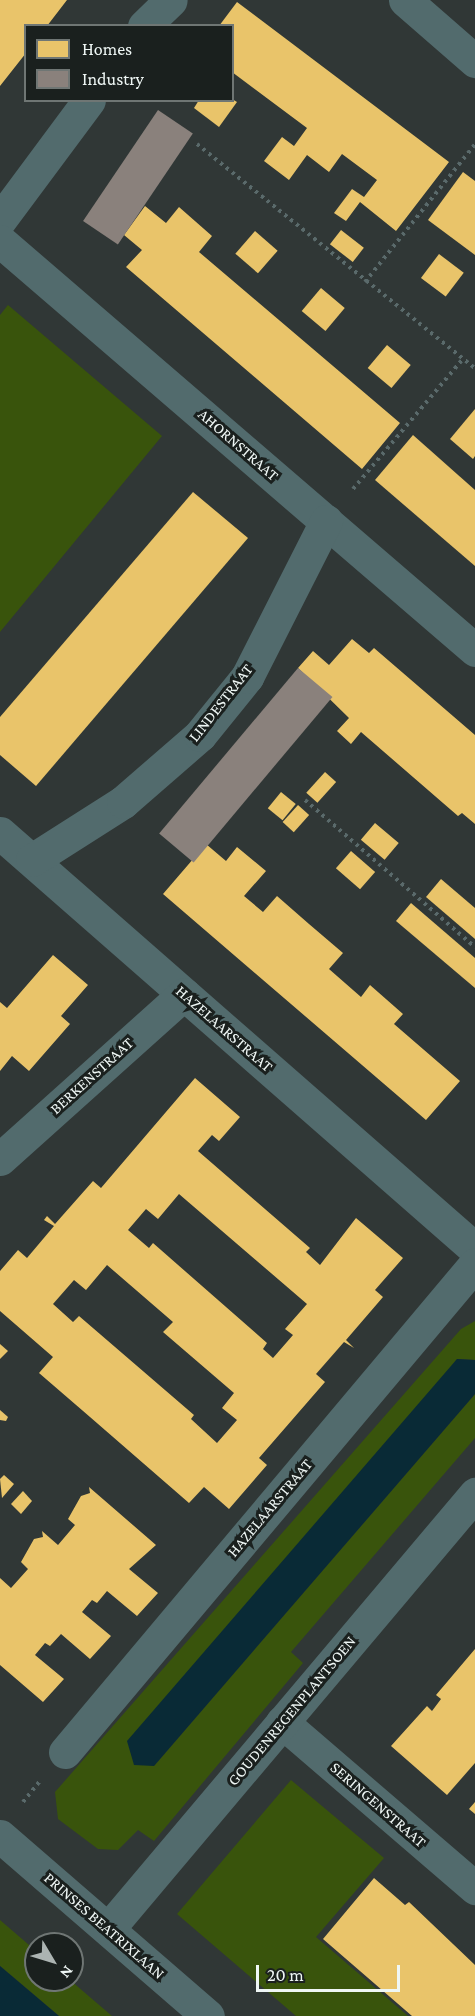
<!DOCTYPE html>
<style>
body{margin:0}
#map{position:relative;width:475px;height:2016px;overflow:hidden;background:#303736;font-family:"Crimson Pro",serif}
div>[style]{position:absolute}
.green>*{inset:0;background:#39540c}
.water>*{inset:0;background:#092a36}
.homes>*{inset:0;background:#e9c46a;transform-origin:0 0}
.industry>*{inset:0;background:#8a817c;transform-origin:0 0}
.path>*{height:4px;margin-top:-2px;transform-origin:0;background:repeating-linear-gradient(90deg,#5a6a6b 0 3px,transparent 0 7.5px)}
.minor>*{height:33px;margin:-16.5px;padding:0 16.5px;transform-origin:16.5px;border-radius:16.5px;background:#526b6d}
span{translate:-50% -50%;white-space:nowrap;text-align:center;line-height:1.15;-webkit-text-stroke:6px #1a201e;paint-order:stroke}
.street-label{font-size:16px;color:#eff7f5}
.legend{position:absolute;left:24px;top:24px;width:210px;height:78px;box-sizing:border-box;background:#1a201e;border:2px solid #6f7674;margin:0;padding:8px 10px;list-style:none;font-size:18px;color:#eff7f5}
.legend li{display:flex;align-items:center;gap:12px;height:30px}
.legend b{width:30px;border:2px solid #6f7674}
.north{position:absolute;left:24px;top:1932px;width:60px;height:60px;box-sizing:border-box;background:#1a201e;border:2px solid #6f7674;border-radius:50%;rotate:128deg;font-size:16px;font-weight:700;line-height:24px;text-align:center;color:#eff7f5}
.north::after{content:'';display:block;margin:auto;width:21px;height:27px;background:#acb4b2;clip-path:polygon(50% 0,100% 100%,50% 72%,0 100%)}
.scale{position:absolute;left:256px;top:1965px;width:144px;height:27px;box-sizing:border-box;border:3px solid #eff7f5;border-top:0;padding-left:8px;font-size:18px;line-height:21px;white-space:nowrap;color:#eff7f5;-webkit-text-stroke:4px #1a201e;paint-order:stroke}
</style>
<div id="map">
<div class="green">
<i style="clip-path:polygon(8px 305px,162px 436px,0 632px,0 315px)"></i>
<i style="clip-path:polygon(475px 1321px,475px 1360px,457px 1359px,154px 1766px,475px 1394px,475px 1438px,291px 1652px,303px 1663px,154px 1841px,138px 1830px,118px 1850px,98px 1849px,58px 1819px,55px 1792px,461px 1329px)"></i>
<i style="clip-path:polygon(291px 1780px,384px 1858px,316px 1937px,408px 2016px,296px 2016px,177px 1914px)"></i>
<i style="clip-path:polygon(0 1920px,36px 1951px,36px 1980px,70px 1980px,112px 2016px,59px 2016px,0 1966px)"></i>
</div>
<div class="water">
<i style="clip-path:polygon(457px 1359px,475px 1360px,475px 1394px,154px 1766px,134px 1765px,127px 1741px)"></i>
<i style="clip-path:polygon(0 1966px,59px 2016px,0 2016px)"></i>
</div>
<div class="homes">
<i style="clip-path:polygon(0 0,67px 0,47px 26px,26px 26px,26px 53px,0 86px)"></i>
<i style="clip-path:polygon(237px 2px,449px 162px,396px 231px,360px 202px,346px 221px,334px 213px,352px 189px,364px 197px,377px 180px,342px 154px,329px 172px,307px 155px,289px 180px,264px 161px,282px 137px,294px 146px,307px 128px,232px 72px,232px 26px,219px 26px)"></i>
<i style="clip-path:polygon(199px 100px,232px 99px,237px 102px,219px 127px,194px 108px)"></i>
<i style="clip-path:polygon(463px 172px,475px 181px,475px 255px,428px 220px)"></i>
<i style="clip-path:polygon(145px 206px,166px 223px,179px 207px,212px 236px,199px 252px,400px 423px,362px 469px,126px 267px,142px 250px,124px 235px)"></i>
<i style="left:341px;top:230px;width:29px;height:18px;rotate:38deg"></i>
<i style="left:255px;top:231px;width:30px;height:30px;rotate:41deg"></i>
<i style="left:439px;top:254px;width:31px;height:30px;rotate:37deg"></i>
<i style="left:321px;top:288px;width:31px;height:30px;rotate:40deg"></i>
<i style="left:387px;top:345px;width:31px;height:30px;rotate:40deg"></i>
<i style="clip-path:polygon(475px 409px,475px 456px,473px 459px,450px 439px)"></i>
<i style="clip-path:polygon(413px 435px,475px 490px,475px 566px,375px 480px)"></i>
<i style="clip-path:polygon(193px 492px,248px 538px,36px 786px,0 755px,0 717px)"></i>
<i style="clip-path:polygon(352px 639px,369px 653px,374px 648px,475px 735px,475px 824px,462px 813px,458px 816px,361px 732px,351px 744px,337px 731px,349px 718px,298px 668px,313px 651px,329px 665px)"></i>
<i style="left:325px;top:772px;width:15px;height:28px;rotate:42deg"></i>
<i style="left:281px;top:792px;width:19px;height:21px;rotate:39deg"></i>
<i style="left:298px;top:805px;width:15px;height:23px;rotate:42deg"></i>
<i style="left:375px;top:823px;width:31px;height:22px;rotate:40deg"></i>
<i style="clip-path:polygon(206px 844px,226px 861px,237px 847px,266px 871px,244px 896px,263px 912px,277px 896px,309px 924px,343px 953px,329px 969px,361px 997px,370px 985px,403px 1014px,394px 1024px,460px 1081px,426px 1120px,163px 894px)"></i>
<i style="left:351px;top:851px;width:32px;height:23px;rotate:41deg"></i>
<i style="clip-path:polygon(441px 879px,475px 908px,475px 939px,426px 897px)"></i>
<i style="clip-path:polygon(411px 903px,475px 958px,475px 988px,396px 921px)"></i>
<i style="clip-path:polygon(53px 955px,88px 985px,61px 1016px,70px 1024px,29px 1071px,12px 1056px,0 1071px,0 1002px,7px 1008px)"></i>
<i style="clip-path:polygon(evenodd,195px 1078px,240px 1117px,219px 1141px,212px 1135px,198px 1151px,310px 1248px,306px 1252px,320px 1265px,356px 1218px,403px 1258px,375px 1290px,383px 1297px,346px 1340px,354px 1348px,344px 1342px,316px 1374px,325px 1382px,259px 1458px,267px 1465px,229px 1509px,204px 1487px,189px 1503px,90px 1417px,39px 1373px,53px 1357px,0 1311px,0 1271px,18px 1250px,27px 1258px,54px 1226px,44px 1220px,47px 1216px,55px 1224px,93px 1181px,101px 1188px,195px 1078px,179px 1194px,307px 1304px,285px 1329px,293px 1335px,273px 1358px,263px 1349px,267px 1343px,153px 1243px,149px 1248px,128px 1230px,146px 1209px,158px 1219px,179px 1194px,195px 1078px,107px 1265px,173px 1322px,163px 1332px,234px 1393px,222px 1408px,237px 1420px,217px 1443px,191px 1419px,194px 1415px,79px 1316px,73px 1322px,53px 1304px,74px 1280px,86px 1290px,107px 1265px)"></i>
<i style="clip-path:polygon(0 1344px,8px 1351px,0 1359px)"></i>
<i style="clip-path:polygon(0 1410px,8px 1417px,6px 1421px,0 1420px)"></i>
<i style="clip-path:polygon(4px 1475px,14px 1484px,2px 1498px,0 1479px)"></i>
<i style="clip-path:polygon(89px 1487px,156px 1545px,129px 1569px,158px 1593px,137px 1616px,107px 1591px,97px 1603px,92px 1600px,82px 1612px,111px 1636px,90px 1659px,61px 1634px,50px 1646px,45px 1643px,35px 1655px,64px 1679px,43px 1702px,0 1665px,0 1578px,11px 1588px,28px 1569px,21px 1562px,34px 1539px,43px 1537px,42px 1531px,58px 1545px,75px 1525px,68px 1519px,81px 1496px,90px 1493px)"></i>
<i style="clip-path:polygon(23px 1491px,32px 1501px,21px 1514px,11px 1504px)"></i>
<i style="clip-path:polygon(475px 1649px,475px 1763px,447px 1795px,391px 1746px,427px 1706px,432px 1711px,441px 1699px,436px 1695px)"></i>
<i style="clip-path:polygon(475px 1802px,475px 1814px,469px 1809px)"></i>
<i style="clip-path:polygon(374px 1878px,405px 1905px,409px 1902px,475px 1965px,475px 2016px,412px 2016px,323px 1939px)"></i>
</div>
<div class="industry">
<i style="left:158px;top:110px;width:42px;height:134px;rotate:34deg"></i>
<i style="left:298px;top:668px;width:45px;height:216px;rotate:40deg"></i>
</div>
<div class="path">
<i style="left:197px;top:144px;width:357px;rotate:38.9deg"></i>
<i style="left:365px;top:282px;width:176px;rotate:-51.4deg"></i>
<i style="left:353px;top:489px;width:170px;rotate:-49.8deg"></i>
<i style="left:305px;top:800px;width:225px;rotate:40.9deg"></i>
<i style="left:23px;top:1802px;width:26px;rotate:-51deg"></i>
</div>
<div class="minor">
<i style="left:405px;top:0;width:93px;rotate:41.1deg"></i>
<i style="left:144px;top:26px;width:37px;rotate:-44deg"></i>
<i style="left:0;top:220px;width:149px;rotate:-53.4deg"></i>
<i style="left:0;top:241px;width:627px;rotate:40.73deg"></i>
<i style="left:0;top:833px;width:631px;rotate:41.21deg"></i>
<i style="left:32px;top:860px;width:108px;rotate:-32.5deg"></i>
<i style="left:123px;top:802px;width:102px;rotate:-41deg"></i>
<i style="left:200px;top:735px;width:75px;rotate:-51deg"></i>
<i style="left:247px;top:677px;width:175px;rotate:-63.1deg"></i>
<i style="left:0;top:1159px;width:247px;rotate:-41.9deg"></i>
<i style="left:282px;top:1722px;width:255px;rotate:40.7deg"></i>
<i style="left:65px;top:1752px;width:637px;rotate:-49.96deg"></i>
<i style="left:0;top:1836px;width:275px;rotate:40.9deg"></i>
<i style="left:109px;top:1928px;width:568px;rotate:-49.86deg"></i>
</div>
<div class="street-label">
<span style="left:238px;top:445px;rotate:41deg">AHORNSTRAAT</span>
<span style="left:221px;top:703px;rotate:-52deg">LINDESTRAAT</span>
<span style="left:224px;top:1029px;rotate:41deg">HAZELAARSTRAAT</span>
<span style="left:92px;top:1076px;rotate:-42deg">BERKENSTRAAT</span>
<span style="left:270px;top:1508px;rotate:-50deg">HAZELAARSTRAAT</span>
<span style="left:292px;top:1711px;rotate:-50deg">GOUDENREGENPLANTSOEN</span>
<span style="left:378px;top:1805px;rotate:41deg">SERINGENSTRAAT</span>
<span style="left:104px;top:1926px;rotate:41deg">PRINSES BEATRIXLAAN</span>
</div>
<ul class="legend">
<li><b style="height:16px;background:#e9c46a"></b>Homes</li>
<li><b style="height:16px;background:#8a817c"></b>Industry</li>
</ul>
<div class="north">N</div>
<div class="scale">20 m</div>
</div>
